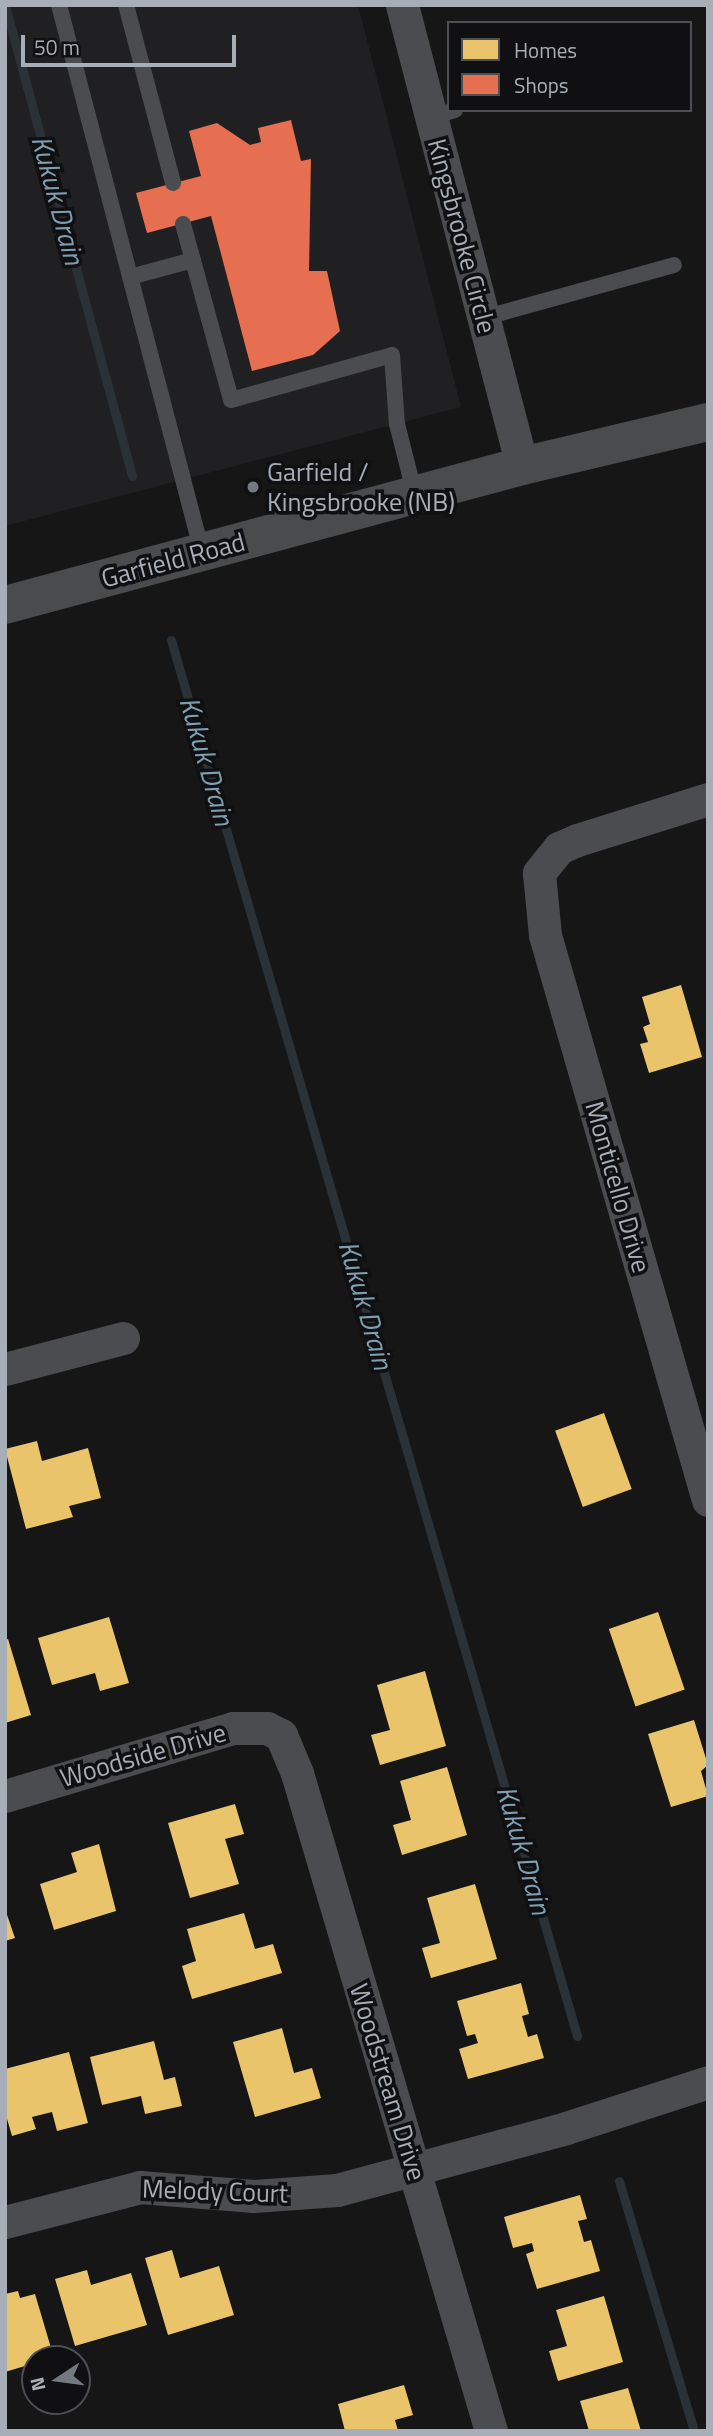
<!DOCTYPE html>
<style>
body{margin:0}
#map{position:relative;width:713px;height:2436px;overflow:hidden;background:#161616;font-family:"Titillium Web",sans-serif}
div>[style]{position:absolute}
.built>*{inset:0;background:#202022}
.homes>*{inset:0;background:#e9c46a;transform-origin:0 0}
.shops>*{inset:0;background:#e76f51}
.stream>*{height:9px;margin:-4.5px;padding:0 4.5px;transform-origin:4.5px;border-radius:4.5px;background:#2a3237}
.service>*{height:16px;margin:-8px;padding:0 8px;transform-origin:8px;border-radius:8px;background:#4a4c4f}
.minor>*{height:33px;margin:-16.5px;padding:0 16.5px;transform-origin:16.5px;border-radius:16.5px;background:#4a4c4f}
.secondary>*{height:38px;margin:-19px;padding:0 19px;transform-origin:19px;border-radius:19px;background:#494b4d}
.dots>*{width:19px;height:19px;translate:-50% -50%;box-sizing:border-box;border:4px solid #101012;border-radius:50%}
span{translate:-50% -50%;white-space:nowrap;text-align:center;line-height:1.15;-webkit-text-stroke:7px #101012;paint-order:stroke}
.street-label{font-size:26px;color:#a7aeb7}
.poi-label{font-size:26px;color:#a7aeb7}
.left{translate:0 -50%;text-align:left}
.water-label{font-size:28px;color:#7f9fb1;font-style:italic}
.frame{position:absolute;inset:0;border:7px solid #a7aeb7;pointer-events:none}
.legend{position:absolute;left:447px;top:21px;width:245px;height:91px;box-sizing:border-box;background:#101012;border:2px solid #4c4f54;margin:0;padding:9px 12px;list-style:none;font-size:21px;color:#a7aeb7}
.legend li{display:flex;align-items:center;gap:14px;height:35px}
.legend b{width:35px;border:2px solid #4c4f54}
.north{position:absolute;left:21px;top:2345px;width:70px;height:70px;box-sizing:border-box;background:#101012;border:2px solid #4c4f54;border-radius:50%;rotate:257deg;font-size:19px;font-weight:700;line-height:28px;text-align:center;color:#a7aeb7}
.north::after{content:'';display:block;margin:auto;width:24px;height:32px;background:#74797f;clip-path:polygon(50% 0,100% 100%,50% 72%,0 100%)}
.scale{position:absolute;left:21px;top:35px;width:215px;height:32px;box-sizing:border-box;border:4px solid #a7aeb7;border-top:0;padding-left:9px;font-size:21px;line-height:24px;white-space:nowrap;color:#a7aeb7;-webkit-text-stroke:5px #101012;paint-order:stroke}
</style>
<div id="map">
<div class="built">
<i style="clip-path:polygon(5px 5px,358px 5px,461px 407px,5px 526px)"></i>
</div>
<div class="homes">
<i style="clip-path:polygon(681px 985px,702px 1057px,649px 1073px,640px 1044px,648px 1042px,643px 1027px,650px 1024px,642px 997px)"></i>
<i style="left:604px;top:1413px;width:81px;height:52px;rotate:70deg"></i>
<i style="clip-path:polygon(37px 1441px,42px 1461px,88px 1448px,101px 1498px,69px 1506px,73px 1517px,26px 1529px,5px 1449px)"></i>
<i style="left:658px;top:1612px;width:82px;height:52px;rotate:71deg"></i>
<i style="clip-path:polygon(109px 1617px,129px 1683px,100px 1691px,95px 1673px,52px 1685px,38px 1638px)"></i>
<i style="clip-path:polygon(8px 1639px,31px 1715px,5px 1723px,5px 1640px)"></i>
<i style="clip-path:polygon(425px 1671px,446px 1746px,380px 1765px,371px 1735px,390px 1730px,377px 1685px)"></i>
<i style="clip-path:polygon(694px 1720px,708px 1765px,701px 1771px,708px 1796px,671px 1807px,648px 1734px)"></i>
<i style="clip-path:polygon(447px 1767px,467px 1835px,402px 1855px,393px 1825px,411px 1820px,400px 1781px)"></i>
<i style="clip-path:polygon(235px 1804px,244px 1834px,225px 1839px,239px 1884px,190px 1898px,168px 1823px)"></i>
<i style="clip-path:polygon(99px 1844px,116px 1911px,54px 1930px,40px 1884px,77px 1872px,71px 1853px)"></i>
<i style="clip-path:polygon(475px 1884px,497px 1959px,431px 1978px,422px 1948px,440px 1943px,427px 1898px)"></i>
<i style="clip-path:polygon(5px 1909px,15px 1938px,5px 1941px)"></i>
<i style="clip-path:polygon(244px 1913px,255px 1949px,273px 1944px,282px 1973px,192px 1999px,182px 1966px,196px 1961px,187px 1929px)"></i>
<i style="clip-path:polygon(521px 1983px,529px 2014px,522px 2016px,528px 2037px,537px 2034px,544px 2058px,468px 2079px,459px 2049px,478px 2043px,475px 2034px,467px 2036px,457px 2001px)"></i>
<i style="clip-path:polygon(282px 2028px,294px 2073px,312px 2068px,321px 2098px,255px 2117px,233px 2042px)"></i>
<i style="clip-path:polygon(154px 2041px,164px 2080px,175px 2077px,182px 2106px,145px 2114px,141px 2096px,102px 2105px,90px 2057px)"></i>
<i style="clip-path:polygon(69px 2052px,88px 2123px,57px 2131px,52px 2112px,32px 2117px,36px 2129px,12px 2136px,5px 2112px,5px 2069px)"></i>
<i style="clip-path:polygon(580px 2195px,587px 2219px,578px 2221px,584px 2242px,591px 2240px,600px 2271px,537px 2289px,526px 2254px,534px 2251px,532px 2243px,513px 2248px,504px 2217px)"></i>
<i style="clip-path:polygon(172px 2250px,180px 2278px,219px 2266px,234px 2315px,168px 2335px,145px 2258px)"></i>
<i style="clip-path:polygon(87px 2270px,91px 2285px,131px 2273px,147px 2325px,75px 2346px,55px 2279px)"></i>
<i style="clip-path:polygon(18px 2291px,20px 2298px,35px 2294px,54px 2358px,35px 2359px,35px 2363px,5px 2372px,5px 2294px)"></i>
<i style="clip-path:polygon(604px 2296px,623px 2362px,558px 2381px,549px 2351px,567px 2346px,556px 2310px)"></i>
<i style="clip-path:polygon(404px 2385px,413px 2415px,395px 2420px,398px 2431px,345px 2431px,338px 2404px)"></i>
<i style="clip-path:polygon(628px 2388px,641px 2431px,589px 2431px,580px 2401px)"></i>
</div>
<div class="shops">
<i style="clip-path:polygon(291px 120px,301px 161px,311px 159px,309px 271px,327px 271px,340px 331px,313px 355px,252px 371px,211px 216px,147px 233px,136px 193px,201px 176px,189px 131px,217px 123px,250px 145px,261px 142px,258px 128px)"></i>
</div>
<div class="stream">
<i style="left:5px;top:5px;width:488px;rotate:74.9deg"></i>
<i style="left:171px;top:640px;width:1454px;rotate:73.78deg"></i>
<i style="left:619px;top:2181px;width:261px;rotate:73.3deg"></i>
</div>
<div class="service">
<i style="left:59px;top:5px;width:565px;rotate:75.35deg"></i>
<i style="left:126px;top:5px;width:184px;rotate:75.2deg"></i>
<i style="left:431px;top:117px;width:25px;rotate:-16deg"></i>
<i style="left:183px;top:224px;width:182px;rotate:74.7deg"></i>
<i style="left:231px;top:400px;width:167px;rotate:-15.6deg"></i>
<i style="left:392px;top:355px;width:69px;rotate:85.9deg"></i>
<i style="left:397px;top:424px;width:73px;rotate:75.8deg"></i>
<i style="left:130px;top:277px;width:65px;rotate:-15.1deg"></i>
<i style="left:483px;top:318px;width:198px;rotate:-15.5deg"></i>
</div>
<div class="minor">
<i style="left:402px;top:5px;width:476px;rotate:75.4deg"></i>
<i style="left:708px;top:799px;width:137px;rotate:162.6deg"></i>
<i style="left:577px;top:840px;width:20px;rotate:156deg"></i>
<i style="left:559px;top:848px;width:32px;rotate:129deg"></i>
<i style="left:539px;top:873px;width:62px;rotate:84.5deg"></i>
<i style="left:545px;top:935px;width:588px;rotate:73.91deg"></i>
<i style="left:5px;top:1369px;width:122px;rotate:-14.7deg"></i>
<i style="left:5px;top:1796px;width:238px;rotate:-16.6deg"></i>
<i style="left:233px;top:1728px;width:34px"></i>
<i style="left:267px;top:1728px;width:16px;rotate:27deg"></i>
<i style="left:281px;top:1735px;width:41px;rotate:67.2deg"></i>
<i style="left:297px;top:1773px;width:686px;rotate:73.57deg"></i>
<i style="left:5px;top:2222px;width:139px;rotate:-14.5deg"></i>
<i style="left:140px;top:2187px;width:114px;rotate:4.5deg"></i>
<i style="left:254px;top:2196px;width:83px;rotate:-4.1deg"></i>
<i style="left:337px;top:2190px;width:237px;rotate:-15.1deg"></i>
<i style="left:566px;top:2128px;width:149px;rotate:-17.9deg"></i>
</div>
<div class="secondary">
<i style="left:5px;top:605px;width:535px;rotate:-15.05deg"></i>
<i style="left:522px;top:466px;width:191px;rotate:-13.3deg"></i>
</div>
<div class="dots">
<i style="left:253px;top:487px;background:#74797f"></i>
</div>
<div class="street-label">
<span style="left:462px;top:236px;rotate:75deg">Kingsbrooke Circle</span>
<span style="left:173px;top:560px;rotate:-15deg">Garfield Road</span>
<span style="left:618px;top:1187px;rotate:74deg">Monticello Drive</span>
<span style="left:143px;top:1755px;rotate:-16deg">Woodside Drive</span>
<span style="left:388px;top:2082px;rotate:73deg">Woodstream Drive</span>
<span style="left:215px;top:2191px;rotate:2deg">Melody Court</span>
</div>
<div class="poi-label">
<span class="left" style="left:267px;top:487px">Garfield /<br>Kingsbrooke (NB)</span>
</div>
<div class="water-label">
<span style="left:58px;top:200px;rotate:75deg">Kukuk Drain</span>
<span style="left:207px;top:761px;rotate:74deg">Kukuk Drain</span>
<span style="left:366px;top:1305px;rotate:74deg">Kukuk Drain</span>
<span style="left:524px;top:1850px;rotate:74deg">Kukuk Drain</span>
</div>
<div class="frame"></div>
<ul class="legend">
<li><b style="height:19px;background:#e9c46a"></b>Homes</li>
<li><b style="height:19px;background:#e76f51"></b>Shops</li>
</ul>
<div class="north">N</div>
<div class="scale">50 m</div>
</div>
